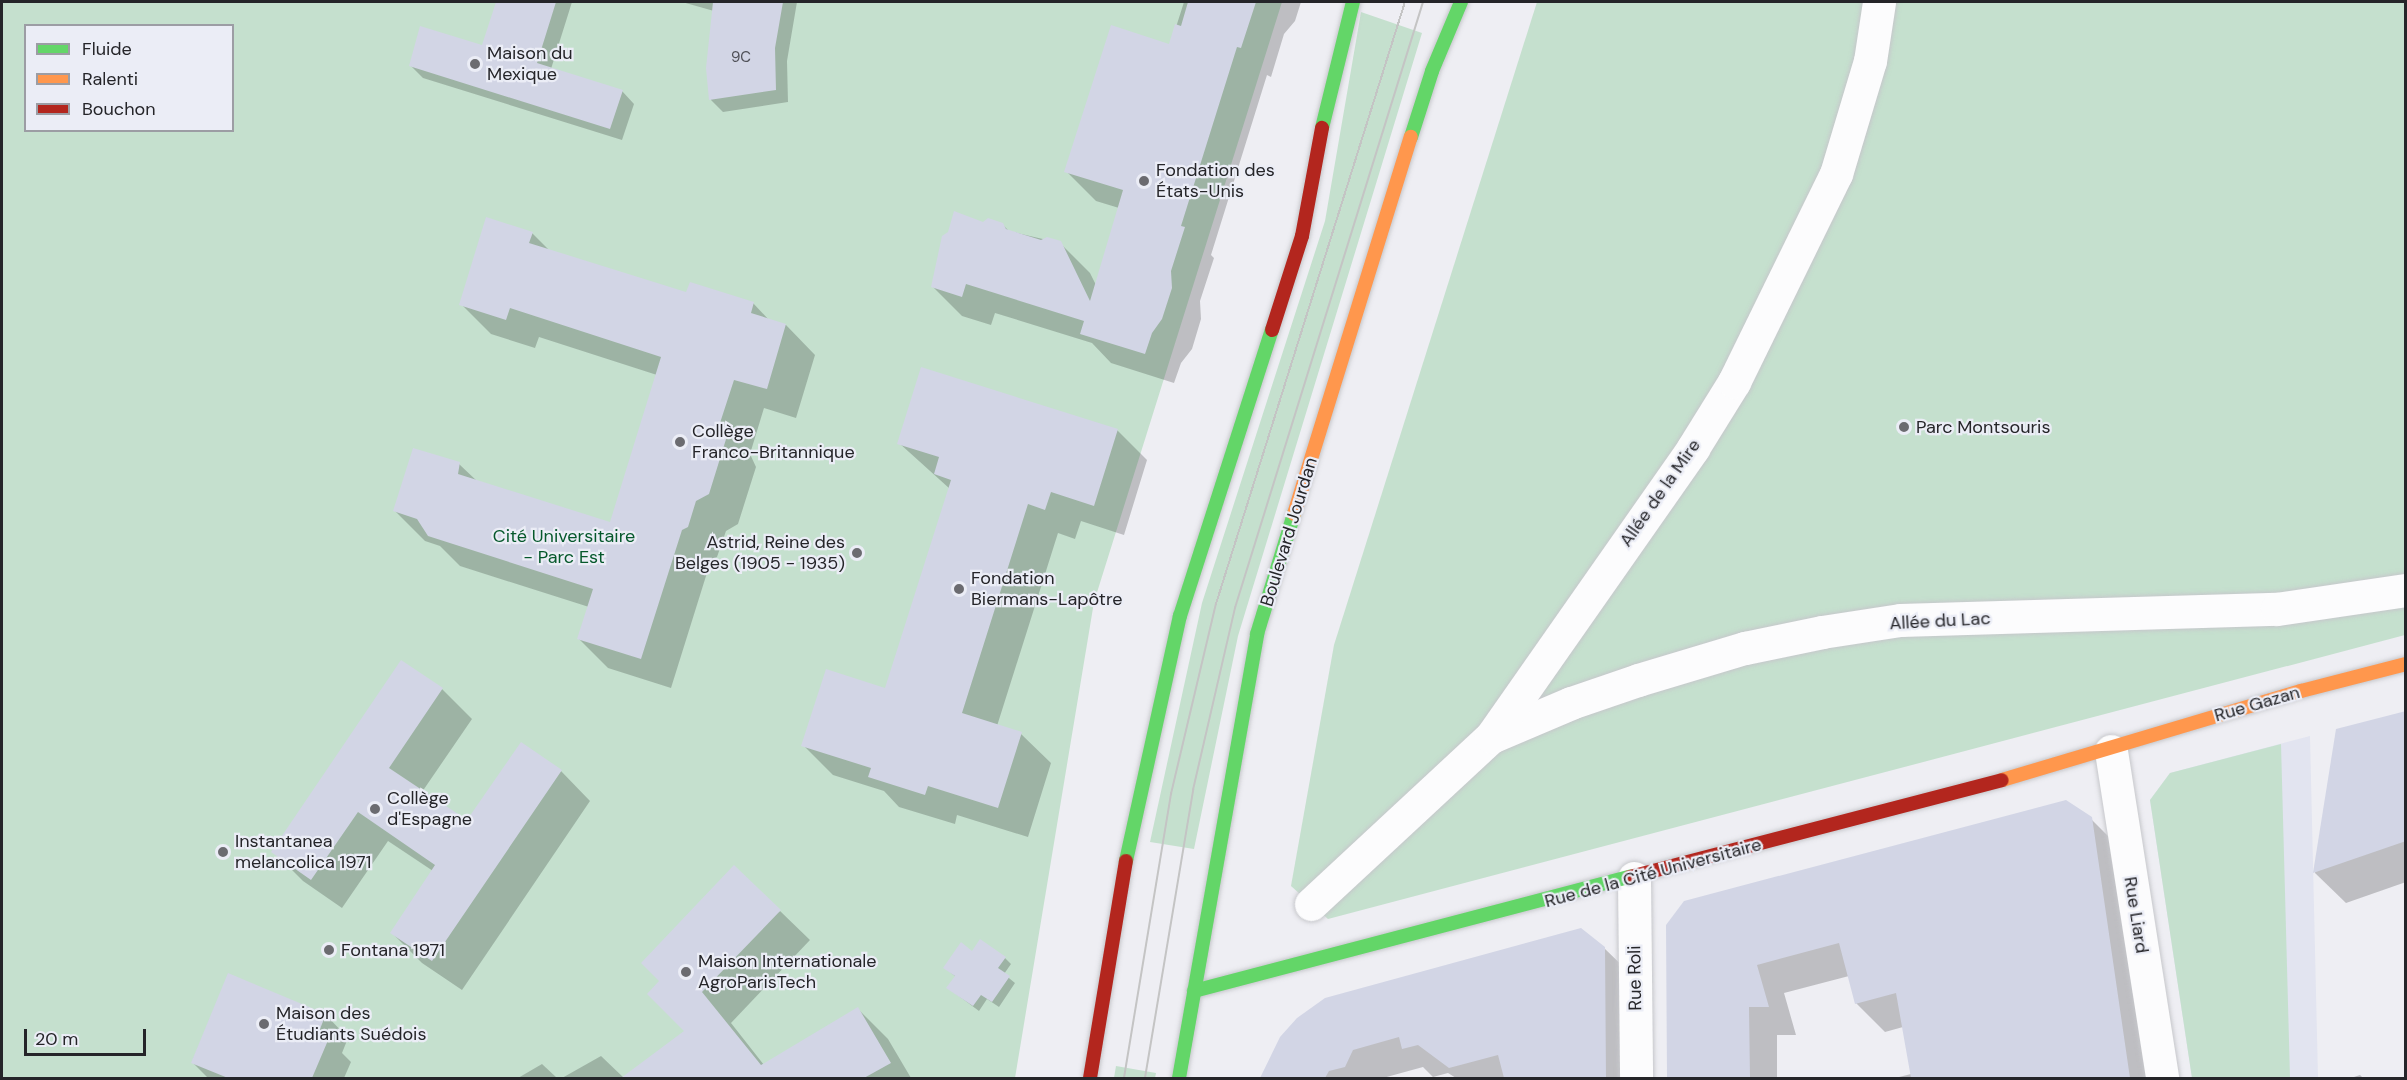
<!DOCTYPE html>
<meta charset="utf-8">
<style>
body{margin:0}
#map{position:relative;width:2407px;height:1080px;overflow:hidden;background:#eeeef3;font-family:"DM Sans",sans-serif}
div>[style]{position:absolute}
.built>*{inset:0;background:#e2e4f0}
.green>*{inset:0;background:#c5e0ce}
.shadow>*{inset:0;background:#0003}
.building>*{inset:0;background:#d2d5e5}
.roads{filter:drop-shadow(0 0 2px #c6c7cb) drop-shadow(0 0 2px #c6c7cb)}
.street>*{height:33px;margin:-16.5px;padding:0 16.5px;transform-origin:16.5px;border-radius:16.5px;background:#fcfcfd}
.fast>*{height:14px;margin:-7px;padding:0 7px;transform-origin:7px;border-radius:7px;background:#63d668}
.slow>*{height:14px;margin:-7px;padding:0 7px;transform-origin:7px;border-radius:7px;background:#ff974d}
.jam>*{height:14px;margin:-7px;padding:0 7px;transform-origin:7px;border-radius:7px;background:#b3261e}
.tram>*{height:1.5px;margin:-0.75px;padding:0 0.75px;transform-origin:0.75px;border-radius:0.75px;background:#c4c4c4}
.dots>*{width:16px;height:16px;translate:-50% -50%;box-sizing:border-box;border:3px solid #ebedf6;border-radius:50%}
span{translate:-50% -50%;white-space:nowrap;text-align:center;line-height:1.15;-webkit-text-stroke:4.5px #ebedf6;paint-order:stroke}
.number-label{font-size:15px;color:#505158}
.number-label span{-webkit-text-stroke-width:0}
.poi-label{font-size:18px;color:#252529}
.left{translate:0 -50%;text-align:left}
.right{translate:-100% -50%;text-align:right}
.street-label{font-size:18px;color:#252529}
.park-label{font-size:18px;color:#05582b}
.frame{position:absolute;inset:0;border:3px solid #252529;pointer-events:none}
.legend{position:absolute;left:24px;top:24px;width:210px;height:108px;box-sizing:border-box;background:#ebedf6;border:2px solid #9c9da4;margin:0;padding:8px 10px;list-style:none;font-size:18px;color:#252529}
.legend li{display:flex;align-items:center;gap:12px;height:30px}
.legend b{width:30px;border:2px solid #9c9da4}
.scale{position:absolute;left:24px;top:1029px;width:122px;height:27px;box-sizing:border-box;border:3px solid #252529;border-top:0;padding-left:8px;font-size:18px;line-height:21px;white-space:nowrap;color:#252529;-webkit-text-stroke:4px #ebedf6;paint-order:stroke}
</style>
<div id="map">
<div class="built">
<i style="clip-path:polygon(2310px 736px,2318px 1078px,2192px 1078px,2150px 800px,2170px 773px)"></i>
</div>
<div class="green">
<i style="clip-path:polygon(evenodd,2px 2px,1282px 2px,1094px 602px,1015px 1078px,2px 1078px,2px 2px,26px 26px,232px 26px,232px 130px,26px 130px,26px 26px)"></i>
<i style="clip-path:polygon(1537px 2px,2405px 2px,2405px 635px,1328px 919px,1291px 886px,1334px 645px)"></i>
<i style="clip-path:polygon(1361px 12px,1422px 33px,1238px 636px,1194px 849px,1150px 842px,1202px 603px,1325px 221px)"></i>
<i style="clip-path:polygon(2281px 744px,2290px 1078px,2192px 1078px,2150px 800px,2170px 773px)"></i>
<i style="clip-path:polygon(1116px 1066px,1156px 1073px,1155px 1078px,1114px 1078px)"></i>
</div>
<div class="shadow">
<i style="clip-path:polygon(497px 2px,572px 2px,551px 69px,622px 91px,634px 104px,622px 140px,423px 78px,410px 65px,483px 47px)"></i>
<i style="clip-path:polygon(682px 2px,797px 2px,787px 61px,788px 102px,723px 112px,711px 100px,708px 68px,714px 11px)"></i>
<i style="clip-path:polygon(1184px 2px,1301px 2px,1295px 21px,1284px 34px,1271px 77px,1267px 75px,1211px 255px,1214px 258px,1200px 301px,1201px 319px,1192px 349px,1181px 363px,1174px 383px,1111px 363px,1092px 343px,995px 313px,991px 325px,962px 316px,932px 286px,983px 223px,1002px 224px,1009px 231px,1060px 243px,1090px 273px,1096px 285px,1119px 208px,1096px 201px,1066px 171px,1170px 46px)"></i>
<i style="clip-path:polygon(532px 233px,550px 251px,687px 294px,753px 303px,770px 321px,786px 325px,815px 355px,796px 418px,764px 408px,750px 454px,756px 467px,738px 524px,726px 531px,717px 557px,711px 560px,671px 688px,608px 668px,579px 639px,589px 607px,460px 566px,440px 546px,425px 541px,395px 511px,459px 464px,478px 482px,611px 524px,657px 375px,539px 337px,535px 348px,491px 334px,461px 304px)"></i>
<i style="clip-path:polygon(1117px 430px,1147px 460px,1124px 535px,1081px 521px,1075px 539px,1058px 533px,997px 726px,1021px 734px,1051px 763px,1028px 837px,957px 815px,955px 824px,899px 807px,884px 791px,833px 775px,803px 745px,886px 690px,950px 489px,899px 443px)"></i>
<i style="clip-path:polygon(402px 662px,442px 689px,472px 719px,422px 792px,467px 823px,561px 771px,590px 801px,462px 990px,422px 963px,392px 933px,433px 871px,388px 841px,342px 908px,303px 881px,273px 851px)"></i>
<i style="clip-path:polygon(2406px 712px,2406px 882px,2346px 903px,2315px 873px,2338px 730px)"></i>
<i style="clip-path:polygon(2091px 819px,2120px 848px,2154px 1078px,1895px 1078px,1911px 1074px,1903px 1027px,1885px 1032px,1856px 1003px,1849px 976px,1784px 993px,1796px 1035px,1777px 1035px,1777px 1078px,1669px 1078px,1668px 926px)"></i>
<i style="clip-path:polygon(780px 911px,810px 940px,731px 1023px,764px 1065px,858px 1009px,888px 1039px,911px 1078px,562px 1078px,601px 1056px,624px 1078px,686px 1031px,649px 994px)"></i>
<i style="clip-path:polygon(1604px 948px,1634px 977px,1634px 1078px,1456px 1078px,1448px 1073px,1433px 1077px,1423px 1067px,1383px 1078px,1262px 1078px)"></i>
<i style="clip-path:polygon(973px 953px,1005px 958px,1011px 964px,1004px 974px,1015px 983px,999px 1007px,987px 999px,979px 1011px,948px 988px,956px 977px,945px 968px)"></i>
<i style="clip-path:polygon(228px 975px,326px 1015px,348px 1038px,342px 1053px,351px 1062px,344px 1078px,208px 1078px,192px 1062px)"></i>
<i style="clip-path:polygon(542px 1064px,557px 1078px,518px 1078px)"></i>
<i style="clip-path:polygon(2360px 1075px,2363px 1078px,2351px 1078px)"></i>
</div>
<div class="building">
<i style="clip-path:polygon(496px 2px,556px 2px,537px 63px,623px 90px,610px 129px,409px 66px,420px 26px,482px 45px)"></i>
<i style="clip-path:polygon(713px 2px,783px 2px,775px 48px,776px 90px,709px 100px,706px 68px)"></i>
<i style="clip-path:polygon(1188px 2px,1256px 2px,1241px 48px,1237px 47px,1181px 226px,1185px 227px,1171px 271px,1172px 288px,1162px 319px,1152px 333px,1145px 354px,1080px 334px,1084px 321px,966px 284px,962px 297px,931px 287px,942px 236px,948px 232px,954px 211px,983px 222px,988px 218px,1003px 223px,1006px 229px,1041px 240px,1047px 237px,1061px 241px,1090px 301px,1123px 190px,1064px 172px,1111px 25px,1169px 44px,1175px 24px,1181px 26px)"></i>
<i style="clip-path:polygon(486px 217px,533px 232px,529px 243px,686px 292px,690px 282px,754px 302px,751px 313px,786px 324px,767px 389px,734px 380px,720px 423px,727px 436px,709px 494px,696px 501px,688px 527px,682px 530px,641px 659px,577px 639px,593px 589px,428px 536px,417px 519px,393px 511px,413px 448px,460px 462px,458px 474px,610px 522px,661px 357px,510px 308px,506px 320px,459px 305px)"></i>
<i style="clip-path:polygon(921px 367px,1118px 429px,1094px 506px,1051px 492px,1045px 510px,1028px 504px,962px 713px,1022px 732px,998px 808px,928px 786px,925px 795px,868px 777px,871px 768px,801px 746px,826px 669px,885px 688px,951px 480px,934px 474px,939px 457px,897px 444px)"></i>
<i style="clip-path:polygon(401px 660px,443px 688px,389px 768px,467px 820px,521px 742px,562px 770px,432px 961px,390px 933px,435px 865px,358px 812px,311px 880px,271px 852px)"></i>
<i style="clip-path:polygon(2406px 711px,2406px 841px,2313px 873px,2336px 729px)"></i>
<i style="clip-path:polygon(2066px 800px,2092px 817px,2130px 1078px,1911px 1078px,1896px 993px,1855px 1004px,1839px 943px,1757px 965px,1769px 1007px,1749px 1007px,1750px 1078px,1667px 1078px,1666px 925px,1684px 901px)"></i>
<i style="clip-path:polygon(734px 865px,781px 910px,702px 992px,761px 1065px,858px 1007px,891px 1063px,864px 1078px,621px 1078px,684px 1031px,647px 994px,659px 981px,641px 963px)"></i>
<i style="clip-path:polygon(1581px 928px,1605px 947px,1606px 1078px,1504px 1078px,1498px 1055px,1449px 1068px,1418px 1045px,1402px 1049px,1399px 1037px,1353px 1050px,1345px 1067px,1329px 1071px,1325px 1078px,1260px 1078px,1280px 1037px,1297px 1018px,1325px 998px)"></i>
<i style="clip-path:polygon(980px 939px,1006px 957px,998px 968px,1010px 976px,992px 1002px,981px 995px,973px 1006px,946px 988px,955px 976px,943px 968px,961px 942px,972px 951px)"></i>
<i style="clip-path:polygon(228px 973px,326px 1014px,318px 1034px,329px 1038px,312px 1078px,228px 1078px,191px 1063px)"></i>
</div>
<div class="roads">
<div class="street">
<i style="left:1491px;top:737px;width:87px;rotate:-23deg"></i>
<i style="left:1571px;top:703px;width:71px;rotate:-18.9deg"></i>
<i style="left:1638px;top:680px;width:112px;rotate:-16.7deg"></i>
<i style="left:1745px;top:648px;width:79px;rotate:-11.7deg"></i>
<i style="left:1822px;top:632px;width:79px;rotate:-8.7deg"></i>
<i style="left:1900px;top:620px;width:377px;rotate:-1.7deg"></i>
<i style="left:2277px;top:609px;width:130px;rotate:-8.4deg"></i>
<i style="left:2111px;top:751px;width:331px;rotate:81.1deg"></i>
<i style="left:1634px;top:878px;width:200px;rotate:89.4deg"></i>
<i style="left:1311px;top:904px;width:246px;rotate:-42.9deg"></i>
<i style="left:1491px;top:737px;width:353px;rotate:-55deg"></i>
<i style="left:1693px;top:448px;width:78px;rotate:-58.2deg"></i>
<i style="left:1734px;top:382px;width:232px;rotate:-63.9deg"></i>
<i style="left:1836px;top:174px;width:118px;rotate:-73.3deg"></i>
<i style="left:1870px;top:61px;width:60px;rotate:-81.3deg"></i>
</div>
<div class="fast">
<i style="left:1322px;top:128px;width:130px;rotate:-76.2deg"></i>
<i style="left:1411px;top:137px;width:69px;rotate:-72.3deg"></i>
<i style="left:1432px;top:71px;width:75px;rotate:-67.2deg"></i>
<i style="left:1126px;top:861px;width:251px;rotate:-77.6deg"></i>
<i style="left:1180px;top:616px;width:300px;rotate:-72.2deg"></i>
<i style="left:1194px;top:991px;width:451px;rotate:-14.7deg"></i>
<i style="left:1179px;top:1078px;width:451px;rotate:-80deg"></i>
<i style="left:1257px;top:634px;width:126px;rotate:-72.9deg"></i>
</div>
<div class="slow">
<i style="left:1294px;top:514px;width:395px;rotate:-72.8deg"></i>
<i style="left:2002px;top:780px;width:312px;rotate:-16.6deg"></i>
<i style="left:2301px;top:691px;width:108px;rotate:-14.4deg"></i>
</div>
<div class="jam">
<i style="left:1272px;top:330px;width:99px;rotate:-72.3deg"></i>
<i style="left:1302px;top:236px;width:110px;rotate:-79.5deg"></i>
<i style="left:1630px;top:877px;width:384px;rotate:-14.6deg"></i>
<i style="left:1090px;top:1078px;width:220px;rotate:-80.6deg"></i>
</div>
</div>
<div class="tram">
<i style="left:1124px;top:1078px;width:288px;rotate:-80.6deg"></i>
<i style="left:1171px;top:794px;width:195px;rotate:-76.7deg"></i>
<i style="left:1216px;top:604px;width:631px;rotate:-72.57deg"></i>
<i style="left:1145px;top:1078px;width:292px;rotate:-80.5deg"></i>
<i style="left:1193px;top:790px;width:187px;rotate:-77deg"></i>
<i style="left:1235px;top:608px;width:634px;rotate:-72.76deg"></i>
</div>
<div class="dots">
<i style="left:475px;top:64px;background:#6b6b70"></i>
<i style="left:1144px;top:181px;background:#6b6b70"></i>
<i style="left:1904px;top:427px;background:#6b6b70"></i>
<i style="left:680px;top:442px;background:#6b6b70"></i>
<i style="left:857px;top:553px;background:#6b6b70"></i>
<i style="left:959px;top:589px;background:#6b6b70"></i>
<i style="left:375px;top:809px;background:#6b6b70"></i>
<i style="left:223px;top:852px;background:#6b6b70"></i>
<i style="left:329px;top:950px;background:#6b6b70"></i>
<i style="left:686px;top:972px;background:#6b6b70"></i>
<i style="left:264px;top:1024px;background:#6b6b70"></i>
</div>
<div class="number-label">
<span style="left:741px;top:58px">9C</span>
</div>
<div class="poi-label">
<span class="left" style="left:487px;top:64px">Maison du<br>Mexique</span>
<span class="left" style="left:1156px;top:181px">Fondation des<br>États-Unis</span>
<span class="left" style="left:1916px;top:427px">Parc Montsouris</span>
<span class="left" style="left:692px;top:442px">Collège<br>Franco-Britannique</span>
<span class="right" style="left:845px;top:553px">Astrid, Reine des<br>Belges (1905 - 1935)</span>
<span class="left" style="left:971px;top:589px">Fondation<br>Biermans-Lapôtre</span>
<span class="left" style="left:387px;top:809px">Collège<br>d'Espagne</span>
<span class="left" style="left:235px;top:852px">Instantanea<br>melancolica 1971</span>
<span class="left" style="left:341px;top:950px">Fontana 1971</span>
<span class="left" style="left:698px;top:972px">Maison Internationale<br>AgroParisTech</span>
<span class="left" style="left:276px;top:1024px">Maison des<br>Étudiants Suédois</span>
</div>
<div class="street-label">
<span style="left:1660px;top:493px;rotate:-55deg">Allée de la Mire</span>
<span style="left:1289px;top:532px;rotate:-73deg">Boulevard Jourdan</span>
<span style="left:1940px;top:621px;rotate:-3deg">Allée du Lac</span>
<span style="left:2257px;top:704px;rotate:-16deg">Rue Gazan</span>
<span style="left:1653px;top:873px;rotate:-15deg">Rue de la Cité Universitaire</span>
<span style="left:2136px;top:915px;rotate:81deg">Rue Liard</span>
<span style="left:1635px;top:978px;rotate:-91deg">Rue Roli</span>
</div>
<div class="park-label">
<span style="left:564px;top:547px">Cité Universitaire<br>- Parc Est</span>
</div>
<div class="frame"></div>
<ul class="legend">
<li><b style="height:8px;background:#63d668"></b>Fluide</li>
<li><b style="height:8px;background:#ff974d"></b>Ralenti</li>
<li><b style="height:8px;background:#b3261e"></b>Bouchon</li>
</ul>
<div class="scale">20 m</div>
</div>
